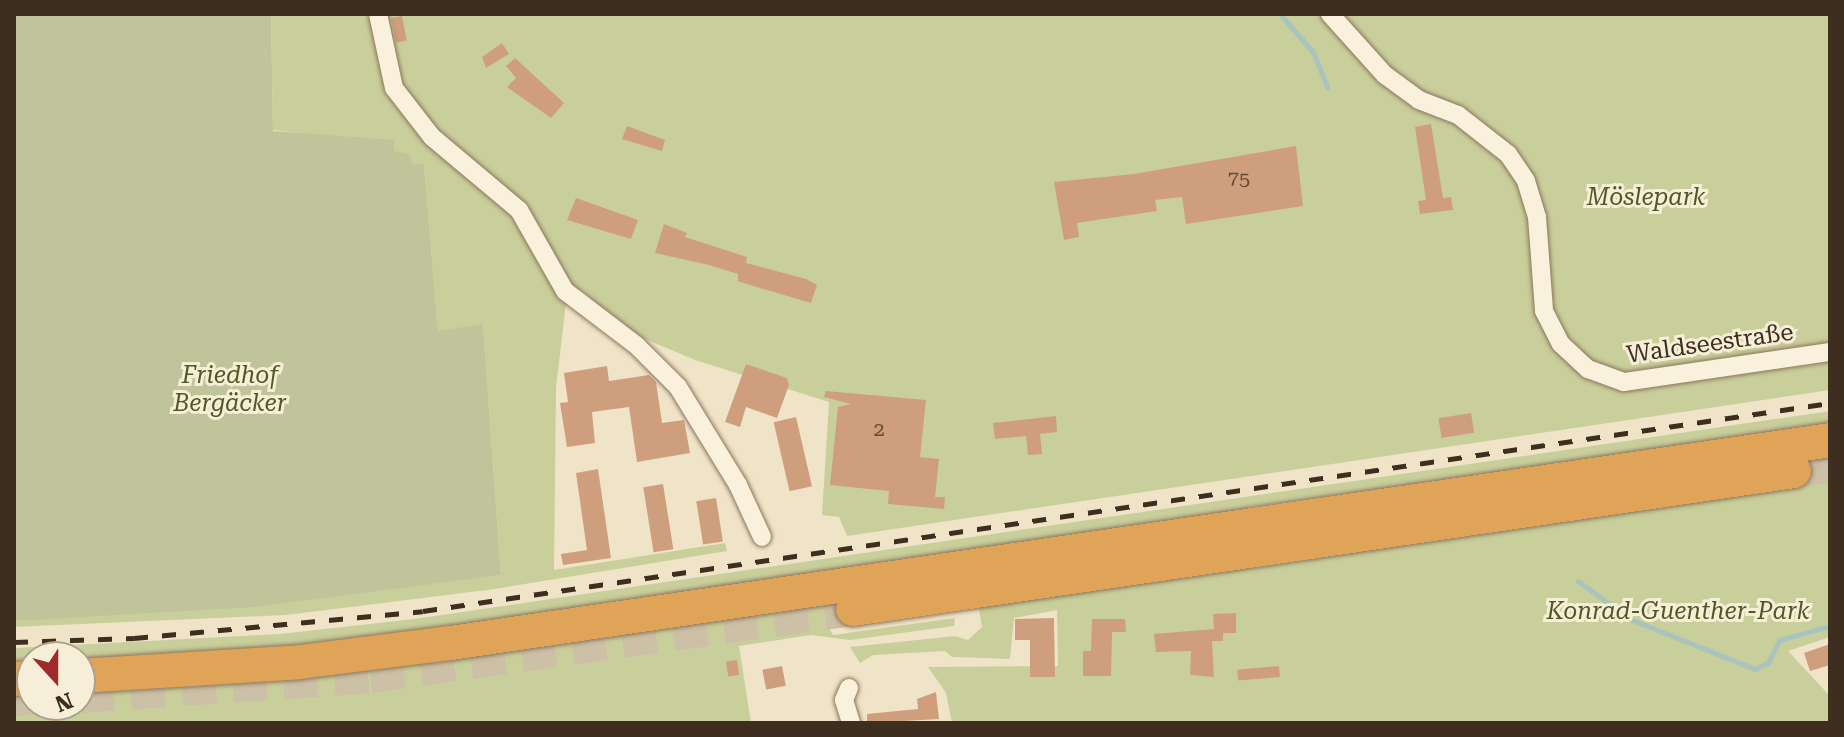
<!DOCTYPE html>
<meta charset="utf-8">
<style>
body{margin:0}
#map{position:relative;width:1844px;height:737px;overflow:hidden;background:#f0e4c8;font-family:"Roboto Serif",serif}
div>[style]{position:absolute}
.green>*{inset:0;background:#c9cf9b}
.cemetery>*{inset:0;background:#bfc49a}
.stream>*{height:5px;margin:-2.5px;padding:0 2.5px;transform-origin:2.5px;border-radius:2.5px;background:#a9c4bc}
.building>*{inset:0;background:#cf9f7d;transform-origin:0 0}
.highway-tunnel>*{height:34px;margin-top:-17px;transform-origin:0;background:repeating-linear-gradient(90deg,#ccc0a6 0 34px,transparent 0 51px)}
.roads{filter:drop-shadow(0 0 2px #8d765c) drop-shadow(0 0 2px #8d765c)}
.street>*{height:18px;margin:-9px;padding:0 9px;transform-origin:9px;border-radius:9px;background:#faf1dc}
.highway>*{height:34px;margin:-17px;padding:0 17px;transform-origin:17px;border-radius:17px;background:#e0a458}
.rail>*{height:5px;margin-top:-2.5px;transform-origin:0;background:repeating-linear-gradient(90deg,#3d2e20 0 14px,transparent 0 28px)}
span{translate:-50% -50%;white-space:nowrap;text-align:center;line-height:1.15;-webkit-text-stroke:6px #f7eed8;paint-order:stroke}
.number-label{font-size:20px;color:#624a37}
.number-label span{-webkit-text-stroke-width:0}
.park-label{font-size:24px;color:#4d5a26;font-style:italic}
.street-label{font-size:24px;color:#3d2e20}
.frame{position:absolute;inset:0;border:16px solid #3d2e20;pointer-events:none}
.north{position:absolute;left:16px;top:641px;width:80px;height:80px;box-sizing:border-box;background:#f7eed8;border:2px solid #ada18e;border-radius:50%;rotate:159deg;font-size:22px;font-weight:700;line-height:32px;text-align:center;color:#3d2e20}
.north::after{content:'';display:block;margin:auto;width:28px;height:36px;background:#9e2a2b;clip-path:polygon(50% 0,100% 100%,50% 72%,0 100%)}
</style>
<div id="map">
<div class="green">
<i style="clip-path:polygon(271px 14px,1830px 14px,1830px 390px,847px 536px,839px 517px,822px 515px,829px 402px,695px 360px,631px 333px,581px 290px,566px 303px,556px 388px,554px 570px,725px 543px,727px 551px,495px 589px,286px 615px,14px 627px,14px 621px,501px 575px,483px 325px,438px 332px,424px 165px,413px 165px,393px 151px,395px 145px,273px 130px)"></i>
<i style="clip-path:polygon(1830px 411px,1830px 428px,1249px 507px,1238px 515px,375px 643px,80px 666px,80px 657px,32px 657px,32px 668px,14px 669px,14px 648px,280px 634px,414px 619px)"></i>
<i style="clip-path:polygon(1830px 449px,1830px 637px,1788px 651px,1830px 696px,1830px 723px,952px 723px,946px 693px,928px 667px,1058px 666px,1057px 610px,1014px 618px,1010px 659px,952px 657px,945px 651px,873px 655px,860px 663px,850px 647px,955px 636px,968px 640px,982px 627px,978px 604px,1241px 564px,1256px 568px,1320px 558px,1332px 550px,828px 626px,833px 635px,955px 618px,954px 626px,850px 640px,811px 635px,739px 646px,751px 723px,14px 723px,14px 687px,32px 686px,32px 705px,80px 705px,80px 684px)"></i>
</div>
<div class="cemetery">
<i style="clip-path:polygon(14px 14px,271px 14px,273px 131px,395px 140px,394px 151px,409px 154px,413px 165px,424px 164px,438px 331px,483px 324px,501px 575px,254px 607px,14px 621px)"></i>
</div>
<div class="stream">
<i style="left:1280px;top:14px;width:50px;rotate:49deg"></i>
<i style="left:1313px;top:52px;width:38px;rotate:68deg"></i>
<i style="left:1578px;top:581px;width:64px;rotate:36.2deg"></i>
<i style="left:1630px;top:619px;width:135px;rotate:21.8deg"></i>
<i style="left:1755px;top:669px;width:14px;rotate:-25deg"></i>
<i style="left:1768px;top:663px;width:25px;rotate:-64deg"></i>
<i style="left:1779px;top:640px;width:53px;rotate:-15.4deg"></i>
</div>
<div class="building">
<i style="left:402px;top:16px;width:25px;height:11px;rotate:79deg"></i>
<i style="clip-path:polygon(502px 43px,509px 54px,486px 68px,482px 57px)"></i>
<i style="clip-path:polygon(515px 58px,564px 103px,551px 118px,507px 87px,516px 78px,506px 66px)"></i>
<i style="clip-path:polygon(1431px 124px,1443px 198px,1451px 197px,1453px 210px,1420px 214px,1418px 201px,1426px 200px,1415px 127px)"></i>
<i style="clip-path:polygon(627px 126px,665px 140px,662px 151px,622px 139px)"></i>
<i style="clip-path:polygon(1296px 146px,1303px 206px,1186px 224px,1182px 197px,1155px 200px,1157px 211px,1077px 223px,1079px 237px,1064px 240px,1054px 182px,1134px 174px)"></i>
<i style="clip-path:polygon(576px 198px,638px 220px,631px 239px,567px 220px)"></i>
<i style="clip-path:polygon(664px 224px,687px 233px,685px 237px,747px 257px,746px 263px,806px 279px,817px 285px,811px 303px,750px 285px,738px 281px,738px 274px,709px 265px,655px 253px)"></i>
<i style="clip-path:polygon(746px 364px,787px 378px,789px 385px,777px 418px,746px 407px,740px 427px,725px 422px)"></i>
<i style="clip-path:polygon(607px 366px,609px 381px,649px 375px,656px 382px,662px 423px,684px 420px,690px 453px,637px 462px,629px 407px,592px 412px,595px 443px,567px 447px,560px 403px,568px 402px,564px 373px)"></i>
<i style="clip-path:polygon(826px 391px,926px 400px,920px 457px,939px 459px,935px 497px,945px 497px,944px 509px,888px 504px,889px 491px,830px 485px,838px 407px,851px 404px,824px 397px)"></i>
<i style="left:1471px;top:413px;width:20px;height:33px;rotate:81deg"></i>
<i style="clip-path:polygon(1056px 416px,1057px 432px,1040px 434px,1042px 454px,1028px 455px,1026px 436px,995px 439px,993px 423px)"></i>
<i style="left:796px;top:417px;width:71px;height:23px;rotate:77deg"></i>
<i style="clip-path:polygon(598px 469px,611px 558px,563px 565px,561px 554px,587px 550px,576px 473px)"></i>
<i style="left:663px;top:484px;width:66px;height:20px;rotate:81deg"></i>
<i style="left:716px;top:498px;width:44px;height:20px;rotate:81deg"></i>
<i style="clip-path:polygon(1236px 613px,1236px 633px,1223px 633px,1223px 641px,1212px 641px,1214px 677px,1190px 675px,1191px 651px,1156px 652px,1154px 634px,1214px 629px,1213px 614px)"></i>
<i style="clip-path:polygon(1054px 618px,1055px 677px,1030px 677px,1030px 640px,1015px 640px,1015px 619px)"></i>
<i style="clip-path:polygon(1092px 619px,1125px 619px,1126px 632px,1112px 632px,1111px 676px,1083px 676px,1083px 651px,1091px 651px)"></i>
<i style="clip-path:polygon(1830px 644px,1830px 665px,1810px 671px,1804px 653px)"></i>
<i style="left:737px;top:660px;width:15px;height:11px;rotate:82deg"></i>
<i style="left:782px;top:666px;width:20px;height:20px;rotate:79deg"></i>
<i style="left:1279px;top:666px;width:11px;height:42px;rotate:85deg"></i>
<i style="clip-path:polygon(936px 692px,939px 719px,867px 723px,867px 714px,918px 709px,917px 699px)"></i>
</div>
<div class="highway-tunnel">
<i style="left:1794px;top:471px;width:36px;rotate:-8deg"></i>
<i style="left:80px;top:696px;width:291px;rotate:-3.9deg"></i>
<i style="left:370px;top:676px;width:488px;rotate:-7.9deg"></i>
<i style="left:14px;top:699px;width:18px;rotate:-3deg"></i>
</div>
<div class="roads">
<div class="street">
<i style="left:378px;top:14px;width:76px;rotate:77.8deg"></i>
<i style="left:394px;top:88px;width:62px;rotate:52.2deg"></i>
<i style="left:432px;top:137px;width:114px;rotate:40deg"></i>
<i style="left:519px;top:210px;width:93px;rotate:60.4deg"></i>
<i style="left:565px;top:291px;width:89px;rotate:37.3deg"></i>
<i style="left:636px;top:345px;width:59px;rotate:45deg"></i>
<i style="left:678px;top:387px;width:115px;rotate:58.5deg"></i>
<i style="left:738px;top:485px;width:57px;rotate:65.2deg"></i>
<i style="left:1330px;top:14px;width:82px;rotate:48deg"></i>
<i style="left:1385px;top:75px;width:42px;rotate:36.3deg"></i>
<i style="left:1419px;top:100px;width:42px;rotate:21deg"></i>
<i style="left:1458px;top:115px;width:63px;rotate:38deg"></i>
<i style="left:1508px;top:154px;width:32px;rotate:56deg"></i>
<i style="left:1526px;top:181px;width:38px;rotate:73deg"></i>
<i style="left:1537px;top:217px;width:94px;rotate:85.7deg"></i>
<i style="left:1544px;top:311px;width:37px;rotate:63deg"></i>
<i style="left:1561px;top:344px;width:37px;rotate:43deg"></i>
<i style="left:1588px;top:369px;width:38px;rotate:20deg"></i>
<i style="left:1624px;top:382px;width:208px;rotate:-8.3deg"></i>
<i style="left:849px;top:688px;width:13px;rotate:113deg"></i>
<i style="left:844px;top:700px;width:24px;rotate:73deg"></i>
</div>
<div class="highway">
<i style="left:853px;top:609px;width:951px;rotate:-8.34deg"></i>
<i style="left:80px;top:676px;width:220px;rotate:-3.6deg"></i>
<i style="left:300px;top:662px;width:152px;rotate:-7.2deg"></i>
<i style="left:451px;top:643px;width:1394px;rotate:-8.37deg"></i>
<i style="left:14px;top:679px;width:18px;rotate:-3deg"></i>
</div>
</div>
<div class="rail">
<i style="left:14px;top:642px;width:120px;rotate:-1.9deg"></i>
<i style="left:134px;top:638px;width:290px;rotate:-5.3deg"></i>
<i style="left:423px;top:611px;width:1422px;rotate:-8.41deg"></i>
</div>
<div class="number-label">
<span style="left:1239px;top:178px">75</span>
<span style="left:879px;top:429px">2</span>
</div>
<div class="park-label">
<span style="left:1646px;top:198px">Möslepark</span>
<span style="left:230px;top:390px">Friedhof<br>Bergäcker</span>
<span style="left:1678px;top:612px">Konrad-Guenther-Park</span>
</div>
<div class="street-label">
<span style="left:1710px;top:344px;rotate:-8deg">Waldseestraße</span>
</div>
<div class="frame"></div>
<div class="north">N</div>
</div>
